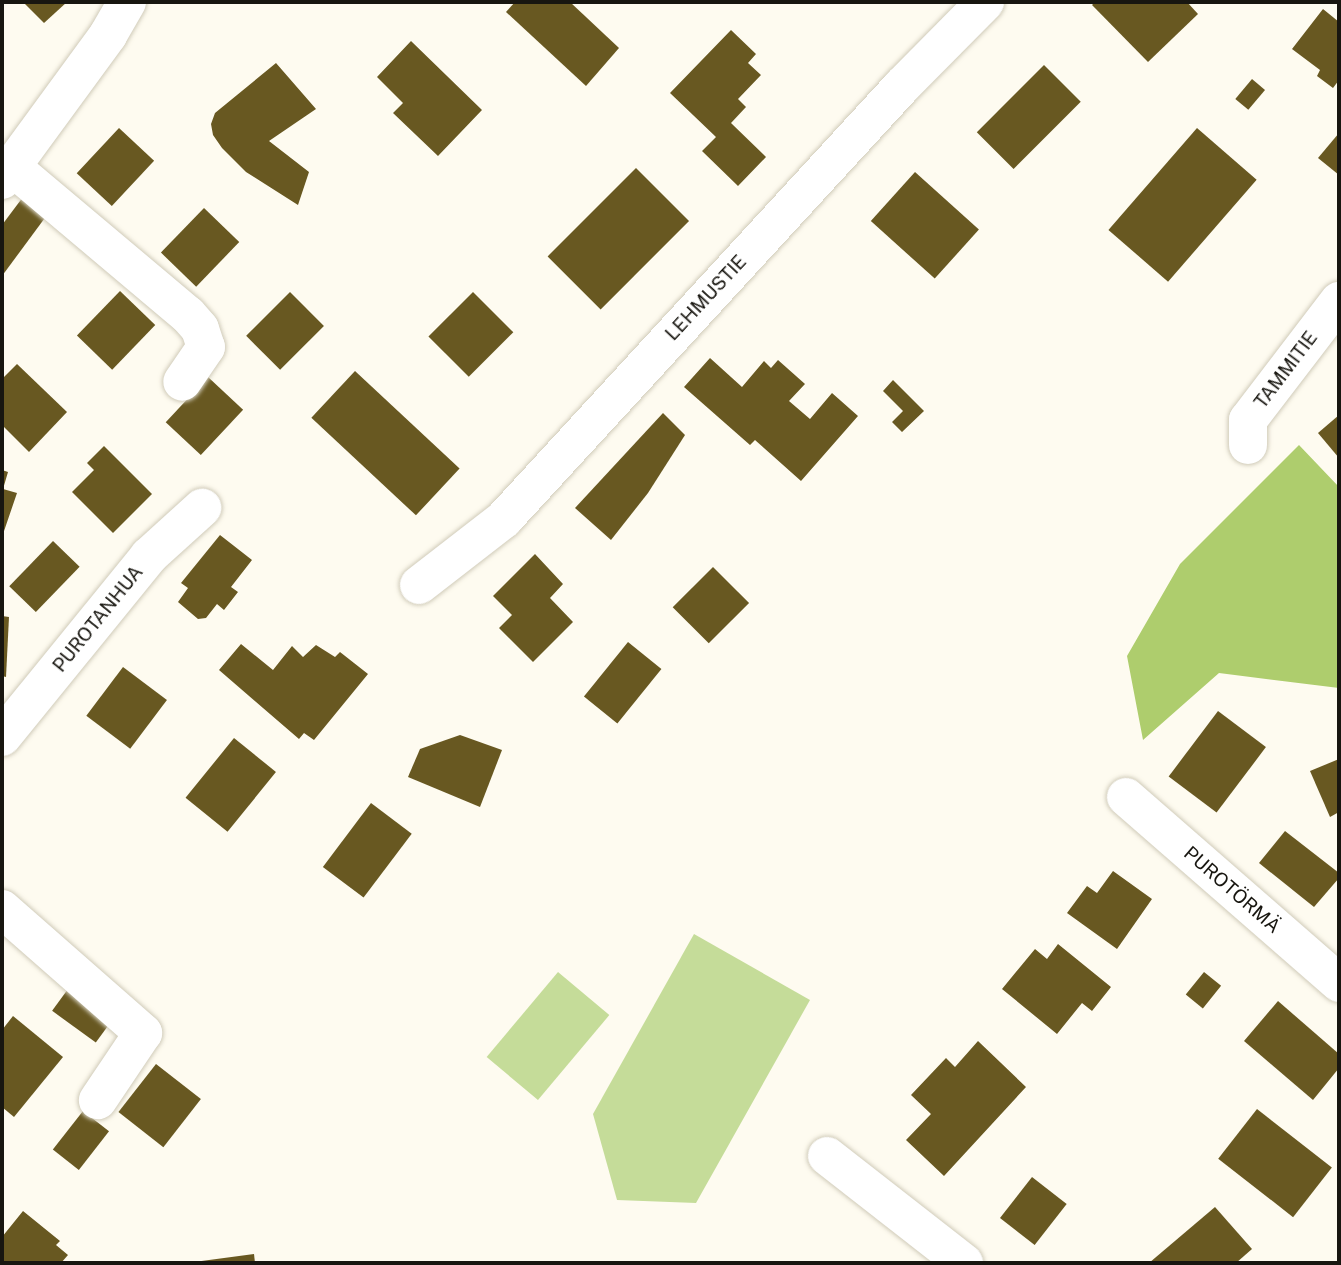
<!DOCTYPE html>
<meta charset="utf-8">
<style>
body{margin:0}
#map{position:relative;width:1341px;height:1265px;overflow:hidden;background:#fefbf0;font-family:"Public Sans",sans-serif}
div>[style]{position:absolute}
.green>*{inset:0;background:#c5dc99;transform-origin:0 0}
.forest>*{inset:0;background:#aecd6d}
.building>*{inset:0;background:#685821;transform-origin:0 0}
.roads{filter:drop-shadow(0 0 2px #d0cbb9) drop-shadow(0 0 2px #d0cbb9)}
.minor>*{height:38px;margin:-19px;padding:0 19px;transform-origin:19px;border-radius:19px;background:#fff}
span{translate:-50% -50%;white-space:nowrap;text-align:center;line-height:1.15;-webkit-text-stroke:7px #fff;paint-order:stroke}
.street-label{font-size:19px;color:#181610}
.frame{position:absolute;inset:0;border:4px solid #181610;pointer-events:none}
</style>
<div id="map">
<div class="green">
<i style="clip-path:polygon(694px 934px,810px 1000px,696px 1203px,617px 1200px,593px 1114px)"></i>
<i style="left:558px;top:972px;width:67px;height:111px;rotate:40deg"></i>
</div>
<div class="forest">
<i style="clip-path:polygon(1299px 445px,1339px 487px,1339px 688px,1219px 673px,1143px 740px,1127px 656px,1180px 564px)"></i>
</div>
<div class="building">
<i style="clip-path:polygon(23px 2px,67px 2px,44px 23px)"></i>
<i style="clip-path:polygon(515px 2px,570px 2px,619px 48px,586px 86px,506px 12px)"></i>
<i style="clip-path:polygon(1095px 2px,1187px 2px,1198px 14px,1148px 62px,1092px 5px)"></i>
<i style="clip-path:polygon(1323px 9px,1339px 22px,1339px 80px,1333px 88px,1317px 76px,1320px 70px,1292px 49px)"></i>
<i style="clip-path:polygon(731px 30px,756px 54px,748px 63px,761px 75px,738px 99px,746px 107px,731px 123px,766px 157px,738px 186px,702px 151px,716px 137px,670px 93px)"></i>
<i style="clip-path:polygon(411px 41px,482px 110px,438px 156px,393px 113px,403px 103px,377px 77px)"></i>
<i style="clip-path:polygon(276px 63px,316px 109px,269px 141px,309px 172px,298px 205px,246px 172px,222px 148px,213px 135px,211px 124px,215px 113px)"></i>
<i style="left:1044px;top:65px;width:52px;height:95px;rotate:45deg"></i>
<i style="left:1252px;top:79px;width:17px;height:26px;rotate:40deg"></i>
<i style="left:119px;top:128px;width:48px;height:62px;rotate:43deg"></i>
<i style="left:1197px;top:128px;width:79px;height:135px;rotate:41deg"></i>
<i style="clip-path:polygon(1339px 133px,1339px 175px,1318px 158px)"></i>
<i style="left:636px;top:168px;width:75px;height:125px;rotate:45deg"></i>
<i style="left:915px;top:172px;width:86px;height:66px;rotate:42deg"></i>
<i style="clip-path:polygon(26px 193px,50px 211px,2px 276px,2px 225px)"></i>
<i style="left:204px;top:208px;width:49px;height:62px;rotate:44deg"></i>
<i style="left:120px;top:291px;width:49px;height:62px;rotate:44deg"></i>
<i style="left:290px;top:292px;width:48px;height:62px;rotate:45deg"></i>
<i style="left:473px;top:292px;width:57px;height:63px;rotate:45deg"></i>
<i style="clip-path:polygon(710px 358px,742px 387px,764px 361px,771px 368px,778px 360px,805px 384px,789px 401px,810px 419px,832px 393px,858px 416px,801px 481px,755px 440px,750px 445px,684px 387px)"></i>
<i style="clip-path:polygon(17px 364px,67px 412px,29px 452px,2px 425px,2px 379px)"></i>
<i style="left:355px;top:371px;width:143px;height:64px;rotate:43deg"></i>
<i style="left:208px;top:377px;width:48px;height:62px;rotate:43deg"></i>
<i style="clip-path:polygon(893px 380px,924px 411px,902px 432px,892px 422px,903px 411px,883px 391px)"></i>
<i style="clip-path:polygon(663px 413px,685px 435px,648px 493px,611px 540px,575px 508px)"></i>
<i style="clip-path:polygon(1339px 415px,1339px 458px,1318px 433px)"></i>
<i style="clip-path:polygon(104px 446px,152px 494px,113px 533px,72px 492px,94px 470px,87px 463px)"></i>
<i style="clip-path:polygon(2px 470px,8px 472px,3px 489px,17px 493px,2px 537px)"></i>
<i style="clip-path:polygon(220px 535px,252px 560px,231px 587px,238px 592px,224px 610px,217px 604px,206px 618px,198px 619px,178px 602px,188px 588px,181px 583px)"></i>
<i style="left:53px;top:541px;width:37px;height:63px;rotate:44deg"></i>
<i style="clip-path:polygon(535px 554px,563px 584px,550px 598px,573px 622px,533px 662px,499px 628px,512px 615px,493px 596px)"></i>
<i style="left:713px;top:567px;width:51px;height:57px;rotate:45deg"></i>
<i style="clip-path:polygon(2px 616px,9px 617px,6px 677px,2px 676px)"></i>
<i style="left:628px;top:642px;width:43px;height:70px;rotate:39deg"></i>
<i style="clip-path:polygon(241px 644px,273px 670px,292px 646px,303px 657px,316px 645px,335px 657px,340px 652px,368px 674px,314px 740px,304px 733px,299px 739px,219px 670px)"></i>
<i style="left:123px;top:667px;width:55px;height:61px;rotate:37deg"></i>
<i style="left:1218px;top:711px;width:60px;height:82px;rotate:37deg"></i>
<i style="clip-path:polygon(460px 735px,502px 750px,480px 807px,408px 777px,420px 749px)"></i>
<i style="left:234px;top:738px;width:54px;height:77px;rotate:39deg"></i>
<i style="clip-path:polygon(1339px 759px,1339px 812px,1330px 817px,1310px 771px)"></i>
<i style="left:371px;top:803px;width:51px;height:80px;rotate:37deg"></i>
<i style="clip-path:polygon(1285px 831px,1339px 873px,1339px 878px,1314px 907px,1259px 863px)"></i>
<i style="clip-path:polygon(1113px 871px,1152px 899px,1117px 949px,1067px 913px,1087px 886px,1097px 893px)"></i>
<i style="clip-path:polygon(1058px 944px,1111px 987px,1092px 1011px,1082px 1003px,1057px 1034px,1002px 989px,1035px 949px,1047px 959px)"></i>
<i style="left:1204px;top:972px;width:22px;height:29px;rotate:39deg"></i>
<i style="left:68px;top:989px;width:54px;height:27px;rotate:36deg"></i>
<i style="clip-path:polygon(1278px 1001px,1339px 1054px,1339px 1068px,1313px 1100px,1244px 1041px)"></i>
<i style="clip-path:polygon(13px 1016px,63px 1057px,14px 1117px,2px 1107px,2px 1030px)"></i>
<i style="clip-path:polygon(978px 1041px,1026px 1087px,944px 1176px,906px 1140px,931px 1114px,911px 1095px,946px 1058px,955px 1067px)"></i>
<i style="left:156px;top:1064px;width:57px;height:61px;rotate:38deg"></i>
<i style="left:1257px;top:1109px;width:95px;height:63px;rotate:38deg"></i>
<i style="left:83px;top:1111px;width:33px;height:49px;rotate:38deg"></i>
<i style="left:1032px;top:1177px;width:44px;height:52px;rotate:38deg"></i>
<i style="clip-path:polygon(1215px 1207px,1252px 1249px,1236px 1263px,1149px 1263px)"></i>
<i style="clip-path:polygon(23px 1211px,60px 1241px,56px 1245px,68px 1255px,61px 1263px,2px 1263px,2px 1237px)"></i>
<i style="clip-path:polygon(254px 1254px,255px 1263px,194px 1263px,194px 1262px)"></i>
</div>
<div class="roads">
<div class="minor">
<i style="left:12px;top:167px;width:230px;rotate:40.1deg"></i>
<i style="left:188px;top:315px;width:18px;rotate:49deg"></i>
<i style="left:200px;top:329px;width:19px;rotate:72deg"></i>
<i style="left:206px;top:347px;width:42px;rotate:124.4deg"></i>
<i style="left:2px;top:180px;width:180px;rotate:-53.8deg"></i>
<i style="left:108px;top:35px;width:38px;rotate:-60deg"></i>
<i style="left:1248px;top:445px;width:25px;rotate:-90deg"></i>
<i style="left:1248px;top:420px;width:150px;rotate:-52.6deg"></i>
<i style="left:419px;top:585px;width:108px;rotate:-37.8deg"></i>
<i style="left:504px;top:519px;width:588px;rotate:-47.41deg"></i>
<i style="left:902px;top:86px;width:118px;rotate:-45.3deg"></i>
<i style="left:2px;top:737px;width:233px;rotate:-50.9deg"></i>
<i style="left:149px;top:556px;width:72px;rotate:-42.2deg"></i>
<i style="left:1126px;top:797px;width:283px;rotate:41.1deg"></i>
<i style="left:2px;top:909px;width:188px;rotate:41.3deg"></i>
<i style="left:143px;top:1033px;width:81px;rotate:123.9deg"></i>
<i style="left:827px;top:1156px;width:174px;rotate:38deg"></i>
</div>
</div>
<div class="street-label">
<span style="left:706px;top:298px;rotate:-47deg">LEHMUSTIE</span>
<span style="left:1286px;top:370px;rotate:-53deg">TAMMITIE</span>
<span style="left:98px;top:619px;rotate:-51deg">PUROTANHUA</span>
<span style="left:1232px;top:890px;rotate:41deg">PUROTÖRMÄ</span>
</div>
<div class="frame"></div>
</div>
